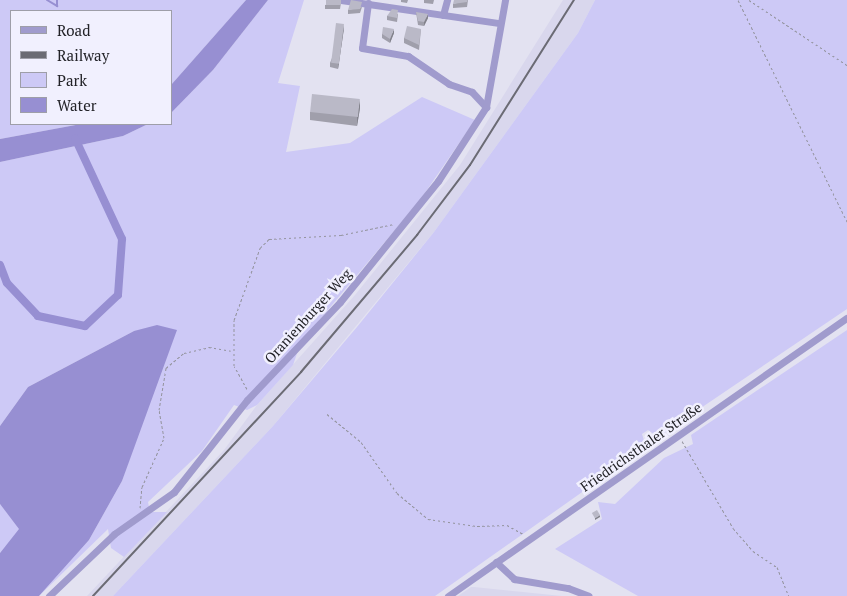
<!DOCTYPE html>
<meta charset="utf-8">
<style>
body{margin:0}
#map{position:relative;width:847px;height:596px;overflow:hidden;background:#e3e2f1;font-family:"PT Serif",serif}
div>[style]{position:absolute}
.built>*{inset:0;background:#d9d7ed}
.green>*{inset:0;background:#cdc9f6}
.water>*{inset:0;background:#978fd2}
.stream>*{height:2px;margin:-1px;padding:0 1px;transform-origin:1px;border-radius:1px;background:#978fd2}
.canal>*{height:8px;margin:-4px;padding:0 4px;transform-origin:4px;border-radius:4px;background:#978fd2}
.path>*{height:1px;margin-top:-0.5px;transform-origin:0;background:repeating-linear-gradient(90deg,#93939d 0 2.5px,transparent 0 5px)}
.minor>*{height:7px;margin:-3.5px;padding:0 3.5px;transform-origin:3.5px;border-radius:3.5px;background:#a09bcd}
.rail>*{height:2px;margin:-1px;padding:0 1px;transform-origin:1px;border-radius:1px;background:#6b6b74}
.wall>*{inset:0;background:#a09fab}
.shaded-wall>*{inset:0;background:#82828b}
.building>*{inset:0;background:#bab9c7;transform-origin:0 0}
span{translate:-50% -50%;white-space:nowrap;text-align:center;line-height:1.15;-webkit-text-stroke:5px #f1f0fe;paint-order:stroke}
.street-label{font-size:14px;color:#222227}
.legend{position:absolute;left:10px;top:10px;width:162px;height:115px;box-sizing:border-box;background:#f1f0fe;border:1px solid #9e9ea8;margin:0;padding:6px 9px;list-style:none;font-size:15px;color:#222227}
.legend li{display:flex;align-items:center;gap:10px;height:25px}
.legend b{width:25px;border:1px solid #9e9ea8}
</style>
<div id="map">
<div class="built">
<i style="clip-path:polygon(563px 0,595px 0,578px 33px,434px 232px,273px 426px,113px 596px,87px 596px,224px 450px,257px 405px,355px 295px,460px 165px)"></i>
<i style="clip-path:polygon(471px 587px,474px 587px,562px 596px,458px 596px)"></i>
</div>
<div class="green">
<i style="clip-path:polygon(0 0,246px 0,171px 85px,171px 11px,11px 11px,11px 124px,81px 124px,0 139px)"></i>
<i style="clip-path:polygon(268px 0,304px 0,278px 83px,300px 86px,286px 152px,350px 143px,422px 97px,475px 120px,420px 200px,301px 342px,293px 365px,257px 405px,247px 410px,234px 405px,202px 451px,148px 502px,150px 512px,167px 512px,124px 557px,111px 548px,108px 529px,39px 596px,89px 540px,122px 481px,146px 408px,134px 331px,28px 387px,0 426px,0 162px,123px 136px,148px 124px,171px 124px,171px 113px,213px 70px)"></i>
<i style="clip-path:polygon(595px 0,847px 0,847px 309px,658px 437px,648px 430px,642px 434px,646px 447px,435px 596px,113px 596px,273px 426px,357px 327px,434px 232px,578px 33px)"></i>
<i style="clip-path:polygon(847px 330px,847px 596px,638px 596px,555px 549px,602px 519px,598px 502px,615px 504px,664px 458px,693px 444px,691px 435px)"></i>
<i style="clip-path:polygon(0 504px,20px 529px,0 553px)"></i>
</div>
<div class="water">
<i style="clip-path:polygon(246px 0,268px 0,213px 70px,171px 113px,171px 85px)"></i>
<i style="clip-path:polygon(81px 124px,148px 124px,123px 136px,0 162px,0 139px)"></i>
<i style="clip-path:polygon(157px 325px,177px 330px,122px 481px,89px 540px,39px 596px,0 596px,0 553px,19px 529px,0 504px,0 426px,28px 387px,134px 331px)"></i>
</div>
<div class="stream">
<i style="left:47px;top:0;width:12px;rotate:31deg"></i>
<i style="left:57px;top:6px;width:6px;rotate:-90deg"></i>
</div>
<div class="canal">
<i style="left:0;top:265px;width:19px;rotate:69deg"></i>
<i style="left:7px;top:283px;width:45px;rotate:46.8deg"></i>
<i style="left:38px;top:316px;width:48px;rotate:12deg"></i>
<i style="left:85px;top:326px;width:45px;rotate:-43.2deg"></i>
<i style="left:118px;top:295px;width:56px;rotate:-85.9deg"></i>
<i style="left:122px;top:239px;width:111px;rotate:-115deg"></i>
</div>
<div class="path">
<i style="left:738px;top:0;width:247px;rotate:63.8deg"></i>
<i style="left:749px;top:0;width:118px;rotate:33.6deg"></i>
<i style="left:247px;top:389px;width:26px;rotate:-119deg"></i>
<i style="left:234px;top:366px;width:46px;rotate:-90deg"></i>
<i style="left:234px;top:320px;width:77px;rotate:-70.1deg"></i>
<i style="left:260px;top:248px;width:13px;rotate:-45deg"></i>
<i style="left:269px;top:239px;width:72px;rotate:-3.2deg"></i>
<i style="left:341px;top:235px;width:54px;rotate:-11.7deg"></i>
<i style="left:327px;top:414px;width:44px;rotate:39.5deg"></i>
<i style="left:361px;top:442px;width:62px;rotate:54.8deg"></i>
<i style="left:397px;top:493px;width:40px;rotate:40deg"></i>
<i style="left:428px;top:519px;width:49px;rotate:8.1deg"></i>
<i style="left:477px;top:526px;width:30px;rotate:-2deg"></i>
<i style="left:507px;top:525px;width:18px;rotate:29deg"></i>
<i style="left:682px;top:441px;width:101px;rotate:59.6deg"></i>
<i style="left:733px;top:528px;width:30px;rotate:49deg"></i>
<i style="left:753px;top:551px;width:29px;rotate:34deg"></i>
<i style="left:777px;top:567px;width:31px;rotate:68deg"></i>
<i style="left:140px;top:508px;width:21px;rotate:-85deg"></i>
<i style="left:142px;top:487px;width:54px;rotate:-65.8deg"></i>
<i style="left:164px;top:438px;width:28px;rotate:-100deg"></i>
<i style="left:159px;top:410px;width:43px;rotate:-80.5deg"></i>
<i style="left:166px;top:368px;width:23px;rotate:-40deg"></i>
<i style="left:184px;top:353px;width:26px;rotate:-13deg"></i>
<i style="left:209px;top:347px;width:22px;rotate:10deg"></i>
</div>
<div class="minor">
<i style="left:341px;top:0;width:160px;rotate:8.3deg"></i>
<i style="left:368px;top:3px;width:45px;rotate:97.6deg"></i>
<i style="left:362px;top:48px;width:47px;rotate:9.9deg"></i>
<i style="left:408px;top:56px;width:50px;rotate:34.3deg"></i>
<i style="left:449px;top:84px;width:24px;rotate:19deg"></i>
<i style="left:472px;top:92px;width:21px;rotate:47deg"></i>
<i style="left:443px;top:15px;width:16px;rotate:-75deg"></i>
<i style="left:496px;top:562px;width:25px;rotate:43deg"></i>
<i style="left:514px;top:579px;width:55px;rotate:9.5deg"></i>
<i style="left:568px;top:588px;width:22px;rotate:21deg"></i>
<i style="left:49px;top:596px;width:90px;rotate:-43.6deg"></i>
<i style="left:114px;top:534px;width:73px;rotate:-35deg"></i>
<i style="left:174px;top:492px;width:117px;rotate:-51.6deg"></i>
<i style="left:247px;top:400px;width:135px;rotate:-46.5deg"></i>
<i style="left:340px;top:302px;width:156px;rotate:-51deg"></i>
<i style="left:438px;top:181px;width:88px;rotate:-57deg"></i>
<i style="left:486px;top:107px;width:109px;rotate:-79.9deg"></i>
<i style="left:448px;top:596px;width:486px;rotate:-34.9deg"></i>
</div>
<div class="rail">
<i style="left:93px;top:596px;width:306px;rotate:-47.1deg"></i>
<i style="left:301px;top:372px;width:180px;rotate:-49.7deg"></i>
<i style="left:417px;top:235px;width:88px;rotate:-52.9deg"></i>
<i style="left:470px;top:165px;width:195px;rotate:-57.8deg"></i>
</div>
<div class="wall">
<i style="clip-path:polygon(401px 0,408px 0,407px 3px,401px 2px)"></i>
<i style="clip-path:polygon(424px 0,434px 0,433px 4px,424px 3px)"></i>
<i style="clip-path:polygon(468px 0,467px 7px,453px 8px,453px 4px)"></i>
<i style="clip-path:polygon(341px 3px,340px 9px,325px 9px,325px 5px)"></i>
<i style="clip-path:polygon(362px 7px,360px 13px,348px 14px,348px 10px)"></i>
<i style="clip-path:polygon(416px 12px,428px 18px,424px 26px,418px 25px)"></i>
<i style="clip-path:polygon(398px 14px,397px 22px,387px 20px,387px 16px)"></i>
<i style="clip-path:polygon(344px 28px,338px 69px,330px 67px,330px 63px)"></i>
<i style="clip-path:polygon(421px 29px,419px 50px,404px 43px,404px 38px)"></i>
<i style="clip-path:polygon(394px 33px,390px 43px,382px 38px,382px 34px)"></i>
<i style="clip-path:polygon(360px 108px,357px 126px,310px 120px,310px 112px)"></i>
</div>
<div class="shaded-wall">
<i style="clip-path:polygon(428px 14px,428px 18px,424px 26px,424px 22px)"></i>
<i style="clip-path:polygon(344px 24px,344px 28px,338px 69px,338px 64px)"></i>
<i style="clip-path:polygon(394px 29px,394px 33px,390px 43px,390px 39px)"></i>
<i style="clip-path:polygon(360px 99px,360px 108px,357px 126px,357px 117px)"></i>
<i style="clip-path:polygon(600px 515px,600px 517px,595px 520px,595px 518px)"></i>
</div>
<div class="building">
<i style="left:326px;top:0;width:15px;height:5px"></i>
<i style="clip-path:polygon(351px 0,362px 2px,360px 9px,348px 10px)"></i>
<i style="clip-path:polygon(454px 0,467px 0,467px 2px,453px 4px)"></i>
<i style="clip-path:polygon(392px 9px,398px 10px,397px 18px,387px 16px)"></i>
<i style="clip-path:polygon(416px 12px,428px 14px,424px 22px,418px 21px)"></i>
<i style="left:336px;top:23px;width:8px;height:40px;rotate:7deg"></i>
<i style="clip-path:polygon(407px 26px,421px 29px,419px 45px,404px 38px)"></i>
<i style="clip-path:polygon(383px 27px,394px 29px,390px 39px,382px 34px)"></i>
<i style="left:312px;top:94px;width:48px;height:18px;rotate:6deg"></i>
<i style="left:597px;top:510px;width:6px;height:6px;rotate:59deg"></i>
</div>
<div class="street-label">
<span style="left:308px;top:316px;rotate:-48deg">Oranienburger Weg</span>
<span style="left:641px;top:447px;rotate:-35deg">Friedrichsthaler Straße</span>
</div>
<ul class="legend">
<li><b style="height:6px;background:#a09bcd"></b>Road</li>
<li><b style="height:6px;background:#6b6b74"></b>Railway</li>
<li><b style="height:14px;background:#cdc9f6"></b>Park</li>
<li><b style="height:14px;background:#978fd2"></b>Water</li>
</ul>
</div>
